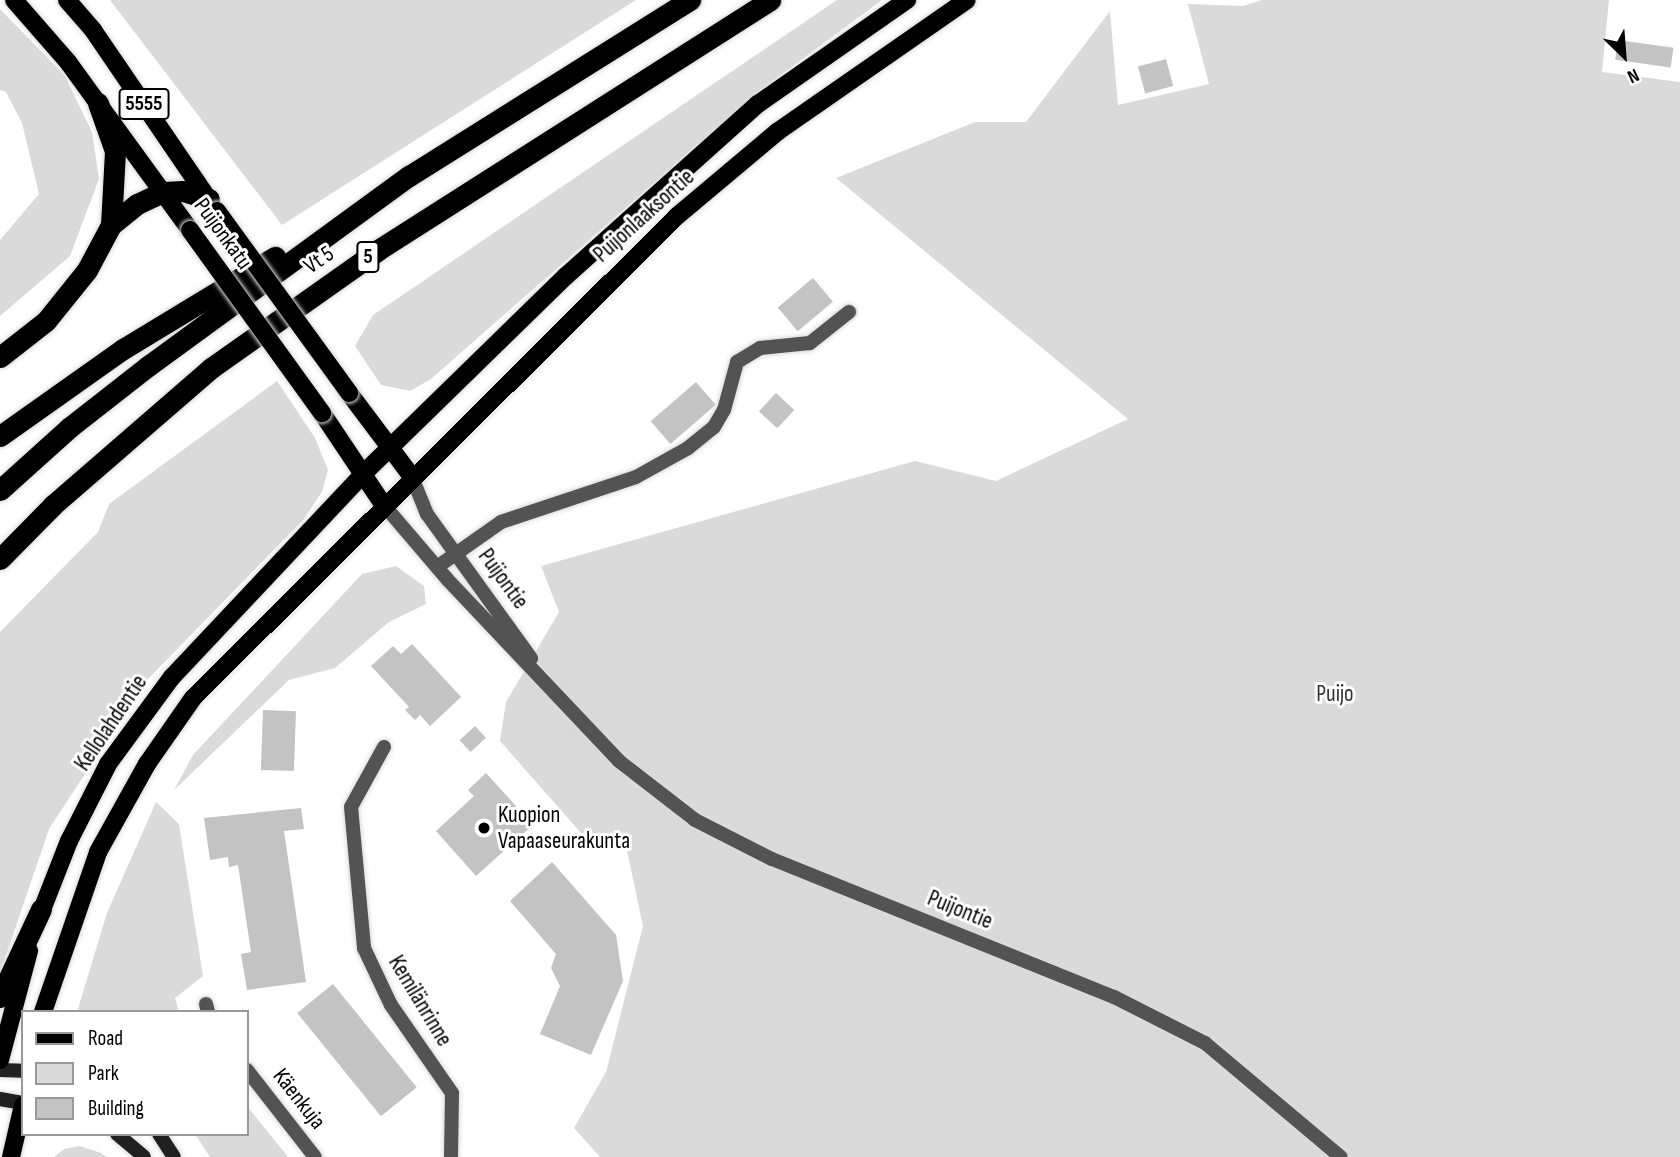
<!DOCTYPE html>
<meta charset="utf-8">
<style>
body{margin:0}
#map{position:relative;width:1680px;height:1157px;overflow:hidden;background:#fff;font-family:"Sofia Sans Condensed",sans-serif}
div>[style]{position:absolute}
.green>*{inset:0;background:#dadada}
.building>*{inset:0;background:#c3c3c3;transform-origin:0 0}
.roads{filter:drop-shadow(0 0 2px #dbdbdb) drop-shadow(0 0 2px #dbdbdb)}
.minor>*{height:14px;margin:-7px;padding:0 7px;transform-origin:7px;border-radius:7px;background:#535353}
.tertiary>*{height:14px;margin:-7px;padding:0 7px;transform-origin:7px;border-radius:7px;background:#535353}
.secondary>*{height:14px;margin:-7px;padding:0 7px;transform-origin:7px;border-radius:7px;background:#202020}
.primary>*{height:18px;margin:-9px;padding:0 9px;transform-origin:9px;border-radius:9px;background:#000}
.motorway>*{height:21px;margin:-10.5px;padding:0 10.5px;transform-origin:10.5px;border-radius:10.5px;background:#000}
.bridges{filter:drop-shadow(0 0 2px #dbdbdb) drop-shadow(0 0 2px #dbdbdb)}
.primary-bridge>*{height:18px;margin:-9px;padding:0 9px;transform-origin:9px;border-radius:9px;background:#000}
.dots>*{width:19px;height:19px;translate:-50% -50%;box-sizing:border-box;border:4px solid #fff;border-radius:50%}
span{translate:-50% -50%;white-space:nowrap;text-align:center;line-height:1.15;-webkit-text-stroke:6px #fff;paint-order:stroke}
.shield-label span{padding:2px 5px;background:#fff;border:2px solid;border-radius:5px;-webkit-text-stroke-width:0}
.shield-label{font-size:21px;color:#000;font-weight:700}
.street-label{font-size:23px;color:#000}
.park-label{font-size:23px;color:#313131}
.poi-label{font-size:23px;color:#000}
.left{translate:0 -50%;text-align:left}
.legend{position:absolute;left:21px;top:1010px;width:228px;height:126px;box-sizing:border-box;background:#fff;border:2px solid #999;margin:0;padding:9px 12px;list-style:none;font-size:21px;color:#000}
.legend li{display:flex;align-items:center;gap:14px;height:35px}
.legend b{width:35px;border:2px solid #999}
.north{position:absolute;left:1589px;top:21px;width:70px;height:70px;-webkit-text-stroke:5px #fff;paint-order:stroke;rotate:155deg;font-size:19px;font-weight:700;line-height:28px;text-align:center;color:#000}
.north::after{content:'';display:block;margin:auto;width:24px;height:32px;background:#000;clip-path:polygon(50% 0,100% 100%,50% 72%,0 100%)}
</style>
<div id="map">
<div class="green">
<i style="clip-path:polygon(110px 0,636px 0,282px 225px)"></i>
<i style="clip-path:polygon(837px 0,882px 0,755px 94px,431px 379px,410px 391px,381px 385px,355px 346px,373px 315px)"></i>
<i style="clip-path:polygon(1262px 0,1609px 0,1602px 72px,1680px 82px,1680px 1157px,600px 1157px,574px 1128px,606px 1072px,643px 926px,626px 846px,581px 833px,500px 741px,506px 702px,559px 612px,541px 566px,915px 461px,996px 481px,1128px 419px,836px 178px,975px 122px,1026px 122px,1110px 11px,1118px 105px,1209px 84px,1188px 4px,1243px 6px)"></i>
<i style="clip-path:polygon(0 9px,65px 76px,92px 132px,99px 179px,70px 256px,0 316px,0 240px,39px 194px,22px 123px,6px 92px,0 90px)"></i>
<i style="clip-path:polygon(277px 381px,315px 438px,328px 470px,322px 492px,303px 520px,145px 682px,49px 829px,0 973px,0 632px,98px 532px,109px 504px)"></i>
<i style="clip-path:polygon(396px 566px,424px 586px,426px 604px,389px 622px,335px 668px,289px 680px,174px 790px,193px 755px,362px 574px)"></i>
<i style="clip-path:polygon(156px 802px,179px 824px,203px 976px,175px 998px,179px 1012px,77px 1012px,107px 913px)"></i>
<i style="clip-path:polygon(247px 1106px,288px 1157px,210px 1157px,195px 1134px,247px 1134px)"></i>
<i style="clip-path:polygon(80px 1146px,101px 1153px,107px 1157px,54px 1157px,64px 1149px)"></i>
</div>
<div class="building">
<i style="left:1618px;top:40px;width:56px;height:20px;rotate:8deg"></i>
<i style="left:1166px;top:59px;width:28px;height:29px;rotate:75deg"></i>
<i style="left:813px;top:278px;width:31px;height:46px;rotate:50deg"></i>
<i style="left:696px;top:382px;width:30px;height:60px;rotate:49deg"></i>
<i style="left:776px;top:393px;width:25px;height:25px;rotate:43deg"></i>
<i style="clip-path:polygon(412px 644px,461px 697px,430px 726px,420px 715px,415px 720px,405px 710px,409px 707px,371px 666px,393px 646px,401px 654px)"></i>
<i style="left:263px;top:710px;width:33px;height:60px;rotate:2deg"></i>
<i style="left:475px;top:726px;width:16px;height:21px;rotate:47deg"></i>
<i style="clip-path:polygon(486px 773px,533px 825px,476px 876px,436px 831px,474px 796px,468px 790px)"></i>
<i style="clip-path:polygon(301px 808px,304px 829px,284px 831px,306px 982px,247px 990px,241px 954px,251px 952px,238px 865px,229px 867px,228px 857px,210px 860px,204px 818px)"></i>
<i style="clip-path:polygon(552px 862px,616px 935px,623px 981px,591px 1055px,540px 1034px,560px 986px,551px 968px,556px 954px,510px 901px)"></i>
<i style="left:333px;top:984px;width:133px;height:46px;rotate:51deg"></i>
</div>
<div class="roads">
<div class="minor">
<i style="left:437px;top:567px;width:78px;rotate:-35.1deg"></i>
<i style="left:501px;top:522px;width:142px;rotate:-18.4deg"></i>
<i style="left:636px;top:477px;width:60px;rotate:-29.1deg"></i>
<i style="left:688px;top:448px;width:33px;rotate:-39deg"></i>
<i style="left:714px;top:427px;width:20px;rotate:-60deg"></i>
<i style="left:724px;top:410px;width:50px;rotate:-74.8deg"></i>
<i style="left:737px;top:362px;width:27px;rotate:-31deg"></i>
<i style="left:760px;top:348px;width:50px;rotate:-5.7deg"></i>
<i style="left:810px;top:343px;width:50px;rotate:-38.5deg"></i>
<i style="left:384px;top:747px;width:68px;rotate:118.8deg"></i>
<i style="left:351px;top:807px;width:142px;rotate:84.7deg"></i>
<i style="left:364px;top:948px;width:63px;rotate:64.7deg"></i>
<i style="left:391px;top:1005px;width:107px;rotate:55.3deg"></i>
<i style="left:452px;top:1093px;width:64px;rotate:90.9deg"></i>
<i style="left:206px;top:1004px;width:8px;rotate:76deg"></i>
<i style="left:247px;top:1070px;width:110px;rotate:52deg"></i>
</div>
<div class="tertiary">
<i style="left:412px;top:477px;width:40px;rotate:68deg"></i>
<i style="left:427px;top:514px;width:178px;rotate:54.2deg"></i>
<i style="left:383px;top:504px;width:99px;rotate:49.5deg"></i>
<i style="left:447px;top:579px;width:250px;rotate:46.6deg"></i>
<i style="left:619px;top:761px;width:96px;rotate:37.8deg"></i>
<i style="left:695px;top:820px;width:86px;rotate:26.9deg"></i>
<i style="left:772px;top:859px;width:369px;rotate:22deg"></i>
<i style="left:1114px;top:997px;width:102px;rotate:26.8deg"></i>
<i style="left:1205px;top:1043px;width:177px;rotate:40deg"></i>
</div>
<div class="secondary">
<i style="left:0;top:1070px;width:23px;rotate:2deg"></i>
<i style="left:0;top:1099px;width:23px;rotate:10deg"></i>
<i style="left:117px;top:1134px;width:35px;rotate:40deg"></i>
<i style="left:159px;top:1134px;width:27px;rotate:57deg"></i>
</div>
<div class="primary">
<i style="left:14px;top:0;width:82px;rotate:48.9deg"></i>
<i style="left:68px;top:62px;width:208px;rotate:54deg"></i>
<i style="left:67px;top:0;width:40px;rotate:49deg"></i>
<i style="left:93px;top:30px;width:209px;rotate:55.7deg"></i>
<i style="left:349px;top:393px;width:105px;rotate:53.1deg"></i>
<i style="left:322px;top:413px;width:110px;rotate:56.2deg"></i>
<i style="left:38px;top:920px;width:85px;rotate:-68.6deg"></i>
<i style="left:69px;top:841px;width:86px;rotate:-63.1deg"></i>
<i style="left:108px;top:764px;width:108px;rotate:-53.7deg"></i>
<i style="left:172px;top:677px;width:280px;rotate:-46.7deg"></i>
<i style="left:364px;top:473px;width:282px;rotate:-44.3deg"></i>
<i style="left:566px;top:276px;width:258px;rotate:-41.9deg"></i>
<i style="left:758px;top:104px;width:182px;rotate:-34.9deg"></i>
<i style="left:43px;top:1012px;width:169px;rotate:-71deg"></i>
<i style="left:98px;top:852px;width:101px;rotate:-60.9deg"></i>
<i style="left:147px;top:764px;width:80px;rotate:-55.1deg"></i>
<i style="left:193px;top:698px;width:683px;rotate:-44.88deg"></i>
<i style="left:677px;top:216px;width:131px;rotate:-40deg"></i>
<i style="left:777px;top:132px;width:231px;rotate:-34.8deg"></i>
<i style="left:0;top:1060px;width:113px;rotate:-75.1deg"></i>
<i style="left:11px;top:1157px;width:53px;rotate:-77deg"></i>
</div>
<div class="motorway">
<i style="left:111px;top:225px;width:33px;rotate:-39deg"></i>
<i style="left:137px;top:204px;width:29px;rotate:-25deg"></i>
<i style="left:163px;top:192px;width:20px;rotate:-3deg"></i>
<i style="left:183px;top:191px;width:27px;rotate:17deg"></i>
<i style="left:0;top:357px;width:58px;rotate:-38deg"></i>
<i style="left:46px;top:321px;width:65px;rotate:-51.2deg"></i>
<i style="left:87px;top:270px;width:51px;rotate:-61.9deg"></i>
<i style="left:111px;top:225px;width:74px;rotate:-86.9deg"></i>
<i style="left:115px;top:151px;width:51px;rotate:-109.5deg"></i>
<i style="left:0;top:436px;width:151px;rotate:-35.3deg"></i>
<i style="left:123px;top:349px;width:178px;rotate:-31.2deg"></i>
<i style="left:0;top:490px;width:94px;rotate:-42deg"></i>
<i style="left:70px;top:427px;width:99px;rotate:-38deg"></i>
<i style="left:148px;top:366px;width:323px;rotate:-36.1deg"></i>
<i style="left:409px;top:176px;width:332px;rotate:-32.1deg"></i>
<i style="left:0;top:559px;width:76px;rotate:-45.5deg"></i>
<i style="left:53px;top:505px;width:209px;rotate:-40.9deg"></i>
<i style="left:211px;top:368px;width:204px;rotate:-35.2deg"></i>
<i style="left:378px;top:250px;width:465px;rotate:-32.5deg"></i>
<i style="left:0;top:997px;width:97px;rotate:-65deg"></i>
</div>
</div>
<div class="bridges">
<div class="primary-bridge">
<i style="left:217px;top:211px;width:225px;rotate:54deg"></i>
<i style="left:190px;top:230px;width:226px;rotate:54.2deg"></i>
</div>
</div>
<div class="dots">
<i style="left:484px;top:828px;background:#000"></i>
</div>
<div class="shield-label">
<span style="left:144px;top:104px">5555</span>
<span style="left:368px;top:257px">5</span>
</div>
<div class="street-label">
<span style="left:644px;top:216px;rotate:-42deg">Puijonlaaksontie</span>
<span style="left:223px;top:234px;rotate:54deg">Puijonkatu</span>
<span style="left:319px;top:260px;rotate:-35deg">Vt 5</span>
<span style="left:503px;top:579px;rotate:54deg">Puijontie</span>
<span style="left:111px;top:723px;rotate:-56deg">Kellolahdentie</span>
<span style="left:960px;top:910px;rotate:22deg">Puijontie</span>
<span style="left:420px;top:1001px;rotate:59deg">Kemilänrinne</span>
<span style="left:299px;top:1099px;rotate:52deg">Käenkuja</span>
</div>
<div class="park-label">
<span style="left:1335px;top:694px">Puijo</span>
</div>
<div class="poi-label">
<span class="left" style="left:498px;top:828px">Kuopion<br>Vapaaseurakunta</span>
</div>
<ul class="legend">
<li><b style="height:9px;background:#000"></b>Road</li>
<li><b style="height:19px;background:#dadada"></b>Park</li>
<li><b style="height:19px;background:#c3c3c3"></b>Building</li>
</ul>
<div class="north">N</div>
</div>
